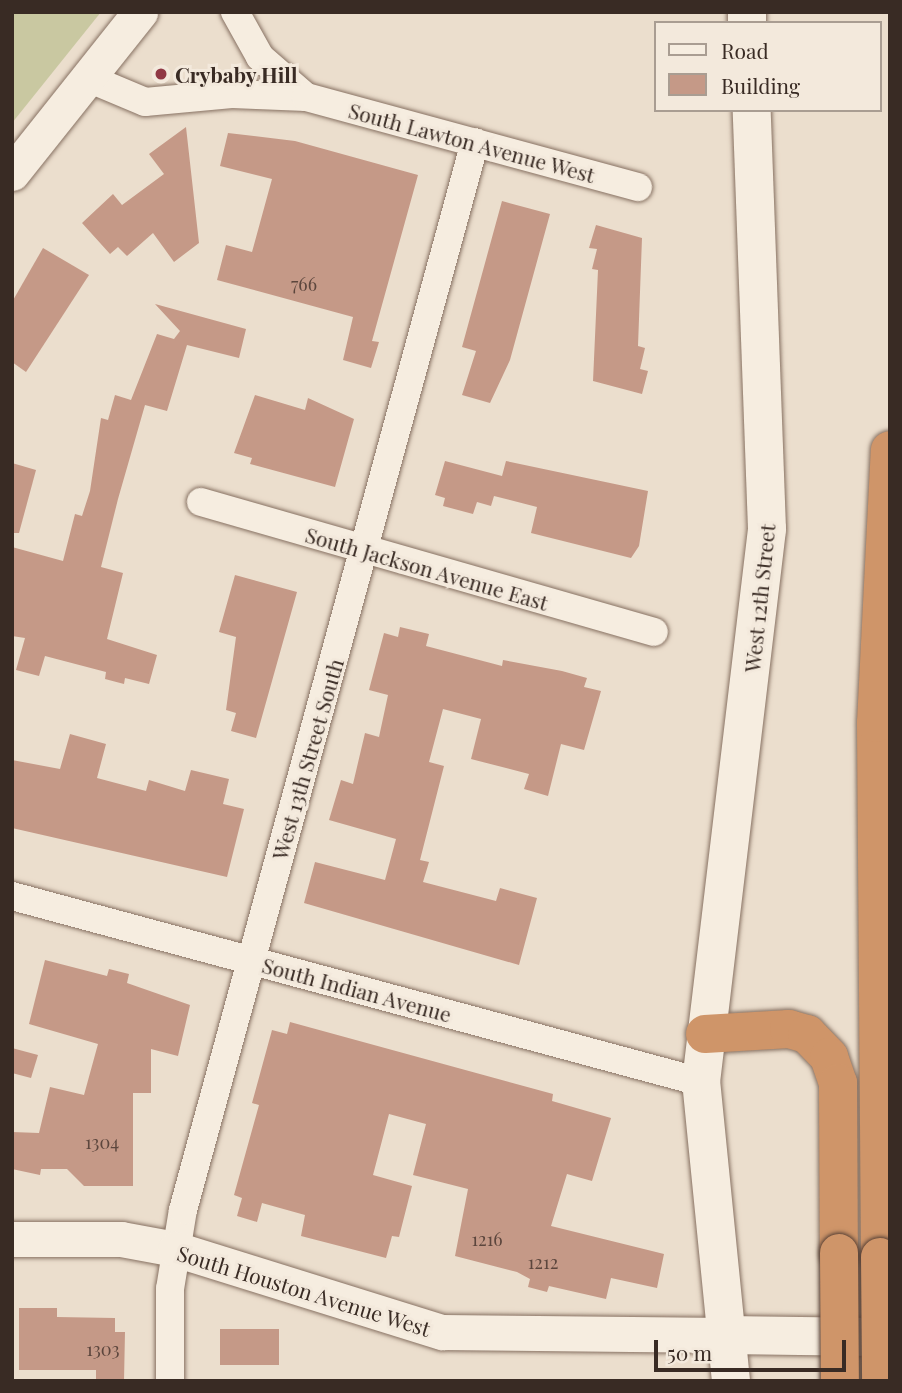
<!DOCTYPE html>
<style>
body{margin:0}
#map{position:relative;width:902px;height:1393px;overflow:hidden;background:#ebdecd;font-family:"Playfair Display",serif}
div>[style]{position:absolute}
.green>*{inset:0;background:#c9c8a1}
.building>*{inset:0;background:#c59987;transform-origin:0 0}
.roads{filter:drop-shadow(0 0 2px #877162) drop-shadow(0 0 2px #877162)}
.minor>*{height:28px;margin:-14px;padding:0 14px;transform-origin:14px;border-radius:14px;background:#f6ede0}
.tertiary>*{height:35px;margin:-17.5px;padding:0 17.5px;transform-origin:17.5px;border-radius:17.5px;background:#f6ede0}
.secondary>*{height:38px;margin:-19px;padding:0 19px;transform-origin:19px;border-radius:19px;background:#f6ede0}
.motorway>*{height:38px;margin:-19px;padding:0 19px;transform-origin:19px;border-radius:19px;background:#cf9569}
.bridges{filter:drop-shadow(0 0 2px #564035) drop-shadow(0 0 2px #564035)}
.motorway-bridge>*{height:38px;margin:-19px;padding:0 19px;transform-origin:19px;border-radius:19px;background:#cf9569}
.dots>*{width:19px;height:19px;translate:-50% -50%;box-sizing:border-box;border:4px solid #f3e9dc;border-radius:50%}
span{translate:-50% -50%;white-space:nowrap;text-align:center;line-height:1.15;-webkit-text-stroke:6px #f3e9dc;paint-order:stroke}
.number-label{font-size:18px;color:#5c463d}
.number-label span{-webkit-text-stroke-width:0}
.poi-label{font-size:21px;color:#392b24;font-weight:700}
.left{translate:0 -50%;text-align:left}
.street-label{font-size:21px;color:#392b24}
.frame{position:absolute;inset:0;border:14px solid #392b24;pointer-events:none}
.legend{position:absolute;left:654px;top:21px;width:228px;height:91px;box-sizing:border-box;background:#f3e9dc;border:2px solid #a99d92;margin:0;padding:9px 12px;list-style:none;font-size:21px;color:#392b24}
.legend li{display:flex;align-items:center;gap:14px;height:35px}
.legend b{width:35px;border:2px solid #a99d92}
.scale{position:absolute;left:654px;top:1340px;width:192px;height:32px;box-sizing:border-box;border:4px solid #392b24;border-top:0;padding-left:9px;font-size:21px;line-height:24px;white-space:nowrap;color:#392b24;-webkit-text-stroke:5px #f3e9dc;paint-order:stroke}
</style>
<div id="map">
<div class="green">
<i style="clip-path:polygon(12px 12px,101px 12px,12px 123px)"></i>
</div>
<div class="building">
<i style="clip-path:polygon(186px 127px,199px 243px,174px 262px,153px 233px,127px 256px,118px 247px,110px 254px,82px 223px,113px 194px,122px 205px,164px 174px,149px 154px)"></i>
<i style="clip-path:polygon(228px 133px,295px 141px,418px 175px,372px 341px,379px 342px,371px 368px,343px 360px,353px 317px,217px 280px,226px 245px,252px 252px,272px 179px,220px 166px)"></i>
<i style="clip-path:polygon(502px 201px,550px 214px,510px 360px,490px 403px,462px 395px,476px 351px,462px 347px)"></i>
<i style="clip-path:polygon(596px 225px,642px 238px,638px 346px,645px 348px,640px 369px,648px 371px,642px 394px,593px 381px,598px 270px,592px 269px,597px 249px,589px 248px)"></i>
<i style="clip-path:polygon(43px 248px,89px 275px,26px 372px,12px 362px,12px 302px)"></i>
<i style="clip-path:polygon(155px 304px,246px 329px,239px 358px,187px 345px,167px 411px,145px 405px,118px 499px,101px 567px,123px 573px,107px 639px,157px 655px,149px 684px,125px 678px,124px 684px,105px 679px,106px 672px,45px 656px,39px 676px,16px 670px,25px 638px,12px 636px,12px 547px,63px 561px,75px 514px,82px 516px,90px 491px,101px 418px,108px 420px,115px 395px,131px 400px,157px 334px,174px 339px,180px 331px)"></i>
<i style="clip-path:polygon(255px 395px,305px 410px,308px 398px,354px 419px,335px 487px,250px 464px,252px 458px,234px 453px)"></i>
<i style="clip-path:polygon(445px 461px,502px 476px,506px 461px,648px 491px,639px 546px,631px 558px,531px 533px,537px 507px,494px 496px,491px 506px,477px 502px,473px 514px,443px 506px,445px 498px,435px 495px)"></i>
<i style="clip-path:polygon(12px 463px,36px 470px,19px 533px,12px 533px)"></i>
<i style="clip-path:polygon(235px 575px,297px 592px,256px 738px,231px 731px,236px 713px,226px 710px,236px 637px,219px 632px)"></i>
<i style="clip-path:polygon(400px 627px,429px 634px,426px 646px,502px 666px,503px 660px,562px 671px,587px 678px,584px 687px,601px 691px,584px 750px,561px 744px,548px 796px,524px 789px,529px 774px,471px 759px,481px 719px,443px 709px,429px 762px,444px 766px,420px 860px,429px 862px,423px 882px,496px 901px,500px 888px,537px 898px,519px 965px,304px 903px,315px 862px,385px 880px,396px 839px,329px 820px,341px 780px,353px 784px,365px 733px,379px 737px,388px 695px,369px 690px,384px 633px,398px 637px)"></i>
<i style="clip-path:polygon(70px 734px,106px 744px,97px 778px,146px 791px,149px 780px,185px 791px,191px 770px,229px 779px,223px 804px,244px 809px,227px 877px,12px 828px,12px 760px,60px 769px)"></i>
<i style="clip-path:polygon(45px 960px,107px 976px,109px 969px,129px 974px,127px 983px,190px 1005px,178px 1056px,151px 1049px,151px 1093px,133px 1093px,133px 1186px,84px 1186px,67px 1169px,41px 1169px,40px 1175px,12px 1169px,12px 1132px,39px 1133px,50px 1087px,84px 1095px,98px 1044px,29px 1024px)"></i>
<i style="clip-path:polygon(290px 1022px,553px 1094px,552px 1101px,611px 1118px,592px 1181px,567px 1174px,551px 1226px,664px 1254px,657px 1288px,611px 1278px,606px 1299px,549px 1286px,547px 1292px,528px 1287px,530px 1279px,517px 1272px,455px 1256px,468px 1189px,413px 1175px,426px 1124px,389px 1114px,373px 1175px,412px 1186px,399px 1237px,392px 1236px,386px 1258px,301px 1236px,305px 1215px,262px 1203px,257px 1222px,237px 1216px,242px 1198px,234px 1195px,259px 1105px,252px 1103px,272px 1030px,287px 1034px)"></i>
<i style="clip-path:polygon(12px 1048px,38px 1055px,31px 1078px,12px 1073px)"></i>
<i style="clip-path:polygon(19px 1308px,57px 1308px,57px 1317px,115px 1318px,115px 1332px,125px 1332px,124px 1381px,96px 1381px,96px 1370px,19px 1370px)"></i>
<i style="left:279px;top:1329px;width:36px;height:59px;rotate:90deg"></i>
</div>
<div class="roads">
<div class="minor">
<i style="left:235px;top:12px;width:51px;rotate:60.9deg"></i>
<i style="left:260px;top:57px;width:61px;rotate:41deg"></i>
<i style="left:88px;top:78px;width:62px;rotate:22.8deg"></i>
<i style="left:145px;top:102px;width:87px;rotate:-5.3deg"></i>
<i style="left:232px;top:94px;width:74px;rotate:2.3deg"></i>
<i style="left:306px;top:97px;width:344px;rotate:15.2deg"></i>
<i style="left:201px;top:502px;width:471px;rotate:16deg"></i>
<i style="left:12px;top:896px;width:714px;rotate:15.11deg"></i>
<i style="left:170px;top:1381px;width:92px;rotate:-90deg"></i>
<i style="left:170px;top:1289px;width:80px;rotate:-80.7deg"></i>
<i style="left:183px;top:1210px;width:1107px;rotate:-74.71deg"></i>
</div>
<div class="tertiary">
<i style="left:12px;top:173px;width:206px;rotate:-51.5deg"></i>
<i style="left:12px;top:1239px;width:109px"></i>
<i style="left:121px;top:1239px;width:55px;rotate:10.5deg"></i>
<i style="left:175px;top:1249px;width:280px;rotate:17.3deg"></i>
<i style="left:442px;top:1332px;width:284px;rotate:0.6deg"></i>
</div>
<div class="secondary">
<i style="left:747px;top:23px;width:11px;rotate:-90deg"></i>
<i style="left:726px;top:1335px;width:148px;rotate:0.8deg"></i>
<i style="left:731px;top:1381px;width:301px;rotate:-95.7deg"></i>
<i style="left:701px;top:1082px;width:557px;rotate:-83.19deg"></i>
<i style="left:767px;top:529px;width:419px;rotate:-92.1deg"></i>
</div>
<div class="motorway">
<i style="left:705px;top:1034px;width:84px;rotate:-3.4deg"></i>
<i style="left:789px;top:1029px;width:19px;rotate:16deg"></i>
<i style="left:807px;top:1034px;width:32px;rotate:46deg"></i>
<i style="left:829px;top:1057px;width:28px;rotate:71deg"></i>
<i style="left:838px;top:1083px;width:170px;rotate:89.7deg"></i>
<i style="left:880px;top:1257px;width:534px;rotate:-90.43deg"></i>
<i style="left:876px;top:723px;width:273px;rotate:-87.1deg"></i>
</div>
</div>
<div class="bridges">
<div class="motorway-bridge">
<i style="left:839px;top:1253px;width:128px;rotate:89.6deg"></i>
<i style="left:880px;top:1257px;width:124px;rotate:89.5deg"></i>
</div>
</div>
<div class="dots">
<i style="left:161px;top:74px;background:#903844"></i>
</div>
<div class="number-label">
<span style="left:304px;top:284px">766</span>
<span style="left:102px;top:1142px">1304</span>
<span style="left:487px;top:1239px">1216</span>
<span style="left:543px;top:1262px">1212</span>
<span style="left:103px;top:1349px">1303</span>
</div>
<div class="poi-label">
<span class="left" style="left:175px;top:74px">Crybaby Hill</span>
</div>
<div class="street-label">
<span style="left:472px;top:142px;rotate:15deg">South Lawton Avenue West</span>
<span style="left:427px;top:568px;rotate:16deg">South Jackson Avenue East</span>
<span style="left:759px;top:598px;rotate:-84deg">West 12th Street</span>
<span style="left:307px;top:759px;rotate:-74deg">West 13th Street South</span>
<span style="left:357px;top:989px;rotate:15deg">South Indian Avenue</span>
<span style="left:304px;top:1290px;rotate:17deg">South Houston Avenue West</span>
</div>
<div class="frame"></div>
<ul class="legend">
<li><b style="height:9px;background:#f6ede0"></b>Road</li>
<li><b style="height:19px;background:#c59987"></b>Building</li>
</ul>
<div class="scale">50 m</div>
</div>
